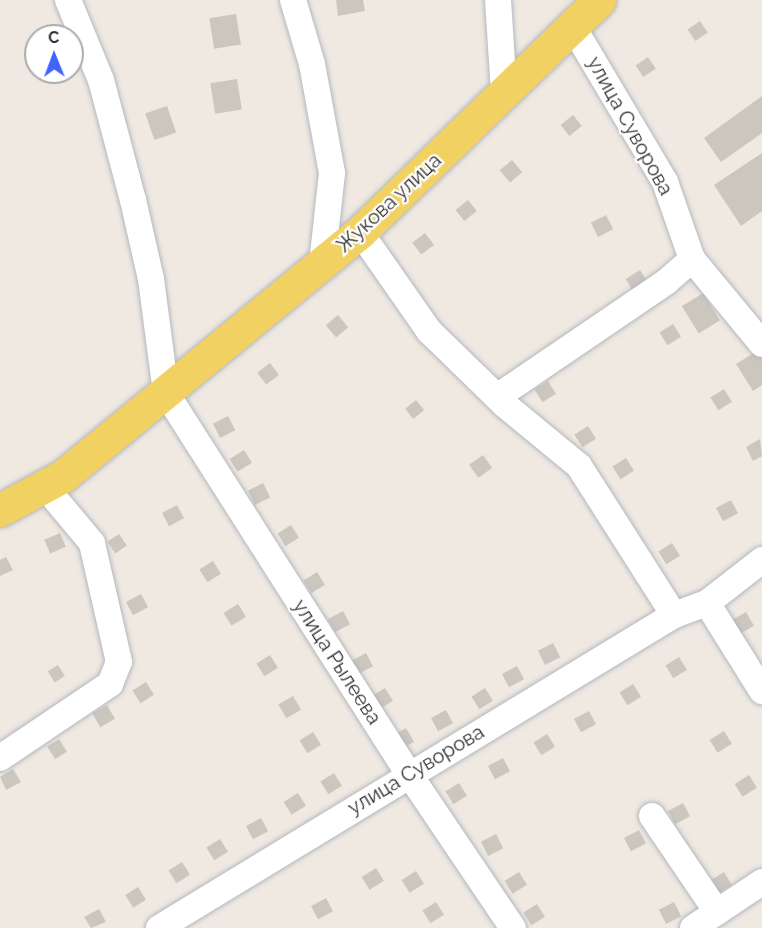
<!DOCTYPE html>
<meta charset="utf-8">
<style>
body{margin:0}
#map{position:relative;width:762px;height:928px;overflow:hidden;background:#efe9e1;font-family:Raleway,sans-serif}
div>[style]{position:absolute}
.building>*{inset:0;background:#cbc7bf;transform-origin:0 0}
.roads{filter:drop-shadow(0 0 2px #b4b7c1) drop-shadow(0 0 2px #b4b7c1)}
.minor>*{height:26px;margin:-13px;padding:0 13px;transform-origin:13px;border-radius:13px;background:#fff}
.major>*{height:33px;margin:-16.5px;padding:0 16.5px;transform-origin:16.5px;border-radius:16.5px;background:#f2d163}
span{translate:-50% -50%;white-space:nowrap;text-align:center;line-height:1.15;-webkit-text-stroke:4.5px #fff;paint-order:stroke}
.street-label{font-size:20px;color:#2e2e2e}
.north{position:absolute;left:24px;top:24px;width:60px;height:60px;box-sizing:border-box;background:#fff;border:2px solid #ababab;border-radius:50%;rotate:359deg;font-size:16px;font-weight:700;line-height:24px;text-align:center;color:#2e2e2e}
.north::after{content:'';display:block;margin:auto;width:21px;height:27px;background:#4264fb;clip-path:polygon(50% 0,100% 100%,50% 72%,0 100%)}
</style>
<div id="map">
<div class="building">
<i style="clip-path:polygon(336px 0,363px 0,365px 11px,338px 16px)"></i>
<i style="left:236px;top:14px;width:31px;height:27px;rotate:81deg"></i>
<i style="left:700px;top:21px;width:14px;height:15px;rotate:56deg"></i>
<i style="left:648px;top:57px;width:14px;height:15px;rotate:56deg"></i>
<i style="left:237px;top:79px;width:31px;height:27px;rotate:81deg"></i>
<i style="clip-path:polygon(762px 96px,762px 133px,721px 162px,704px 138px)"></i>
<i style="left:167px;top:106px;width:28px;height:23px;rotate:71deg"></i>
<i style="left:573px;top:115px;width:14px;height:16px;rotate:51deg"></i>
<i style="clip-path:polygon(762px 153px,762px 211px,741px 226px,714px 185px)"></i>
<i style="left:512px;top:160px;width:16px;height:16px;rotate:50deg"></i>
<i style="left:468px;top:200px;width:14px;height:16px;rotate:51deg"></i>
<i style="left:606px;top:215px;width:16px;height:17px;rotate:63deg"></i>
<i style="left:425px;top:233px;width:15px;height:16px;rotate:53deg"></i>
<i style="left:640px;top:270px;width:15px;height:17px;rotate:58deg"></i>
<i style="left:703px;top:293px;width:32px;height:25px;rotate:58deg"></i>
<i style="left:338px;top:315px;width:16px;height:16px;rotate:50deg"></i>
<i style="left:673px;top:324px;width:15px;height:16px;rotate:58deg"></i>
<i style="clip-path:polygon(757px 351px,762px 359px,762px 385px,753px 391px,736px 364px)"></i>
<i style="left:270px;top:363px;width:15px;height:16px;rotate:53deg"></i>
<i style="left:548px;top:381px;width:15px;height:16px;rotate:58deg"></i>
<i style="left:724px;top:389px;width:15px;height:16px;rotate:58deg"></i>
<i style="left:416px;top:400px;width:13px;height:14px;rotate:51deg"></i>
<i style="left:228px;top:416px;width:16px;height:17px;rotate:63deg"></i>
<i style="left:588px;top:426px;width:15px;height:16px;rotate:58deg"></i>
<i style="clip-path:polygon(760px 439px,762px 456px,753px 461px,746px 447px)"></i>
<i style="left:244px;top:450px;width:15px;height:17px;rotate:58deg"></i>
<i style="left:483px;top:455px;width:16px;height:17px;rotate:55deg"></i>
<i style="left:626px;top:458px;width:15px;height:16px;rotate:58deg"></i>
<i style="left:263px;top:483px;width:16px;height:17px;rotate:63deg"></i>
<i style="left:731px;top:500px;width:15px;height:17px;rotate:62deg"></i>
<i style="left:177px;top:505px;width:15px;height:17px;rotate:62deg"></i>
<i style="left:291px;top:525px;width:15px;height:16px;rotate:58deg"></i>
<i style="left:60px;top:533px;width:15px;height:17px;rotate:67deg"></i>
<i style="left:119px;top:534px;width:14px;height:14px;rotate:56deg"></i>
<i style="left:672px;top:543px;width:15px;height:16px;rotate:58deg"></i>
<i style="clip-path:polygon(6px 557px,13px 570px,0 576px,0 560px)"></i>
<i style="left:213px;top:561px;width:15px;height:16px;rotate:58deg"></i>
<i style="left:317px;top:572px;width:15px;height:16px;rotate:58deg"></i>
<i style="left:141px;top:594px;width:15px;height:17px;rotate:62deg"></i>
<i style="left:238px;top:604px;width:15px;height:17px;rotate:58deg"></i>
<i style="left:343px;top:611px;width:15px;height:17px;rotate:62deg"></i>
<i style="left:746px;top:612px;width:16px;height:17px;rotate:60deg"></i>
<i style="left:553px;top:643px;width:16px;height:17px;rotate:63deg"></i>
<i style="left:366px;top:653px;width:15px;height:17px;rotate:62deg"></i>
<i style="left:270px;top:655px;width:15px;height:16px;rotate:58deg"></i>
<i style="left:679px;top:657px;width:15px;height:16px;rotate:58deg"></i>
<i style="left:58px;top:665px;width:13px;height:12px;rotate:58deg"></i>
<i style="left:517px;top:666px;width:15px;height:17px;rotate:62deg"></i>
<i style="left:146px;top:682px;width:15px;height:16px;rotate:58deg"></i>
<i style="left:633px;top:684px;width:15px;height:16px;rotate:58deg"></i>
<i style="left:385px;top:688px;width:15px;height:16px;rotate:58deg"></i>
<i style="left:485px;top:688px;width:15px;height:16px;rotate:58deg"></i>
<i style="left:293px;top:696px;width:16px;height:17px;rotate:60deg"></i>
<i style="left:107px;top:705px;width:16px;height:17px;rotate:60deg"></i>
<i style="left:446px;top:710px;width:15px;height:17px;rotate:62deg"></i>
<i style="left:589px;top:711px;width:15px;height:17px;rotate:62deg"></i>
<i style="left:406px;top:728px;width:16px;height:17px;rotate:60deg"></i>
<i style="left:724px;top:731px;width:15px;height:17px;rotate:58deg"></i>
<i style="left:313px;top:732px;width:15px;height:16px;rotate:58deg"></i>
<i style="left:547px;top:734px;width:15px;height:16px;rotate:58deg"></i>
<i style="left:59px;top:739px;width:15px;height:14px;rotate:58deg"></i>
<i style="left:503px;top:758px;width:15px;height:17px;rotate:62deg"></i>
<i style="clip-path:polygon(13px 769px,21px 782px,6px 790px,0 777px)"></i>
<i style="left:334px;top:773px;width:15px;height:16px;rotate:58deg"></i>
<i style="left:749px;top:775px;width:15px;height:17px;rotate:58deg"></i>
<i style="left:459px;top:783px;width:15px;height:16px;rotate:58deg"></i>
<i style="left:298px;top:793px;width:15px;height:17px;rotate:58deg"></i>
<i style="left:683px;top:803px;width:15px;height:17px;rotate:62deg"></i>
<i style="left:261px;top:818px;width:15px;height:17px;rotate:62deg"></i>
<i style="left:639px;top:830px;width:15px;height:17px;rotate:62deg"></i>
<i style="left:496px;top:834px;width:16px;height:17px;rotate:63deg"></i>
<i style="left:220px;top:839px;width:15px;height:16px;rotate:58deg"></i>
<i style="left:182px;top:862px;width:15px;height:16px;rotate:58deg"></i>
<i style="left:376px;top:868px;width:15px;height:17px;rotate:58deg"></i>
<i style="left:416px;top:871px;width:15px;height:17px;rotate:58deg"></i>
<i style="left:519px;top:872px;width:15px;height:17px;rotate:58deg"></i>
<i style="left:724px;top:872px;width:15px;height:16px;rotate:58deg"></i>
<i style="left:138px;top:887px;width:15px;height:15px;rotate:58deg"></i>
<i style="left:326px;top:898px;width:15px;height:17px;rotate:62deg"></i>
<i style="left:436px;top:902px;width:15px;height:16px;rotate:58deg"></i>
<i style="left:674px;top:902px;width:16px;height:17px;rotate:63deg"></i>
<i style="left:537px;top:904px;width:15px;height:16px;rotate:58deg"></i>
<i style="clip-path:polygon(99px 909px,106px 922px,91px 928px,84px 917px)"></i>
</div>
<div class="roads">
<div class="minor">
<i style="left:68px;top:0;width:87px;rotate:67.6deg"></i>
<i style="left:101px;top:80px;width:124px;rotate:75.1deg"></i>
<i style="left:133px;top:200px;width:81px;rotate:77.2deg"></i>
<i style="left:151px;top:279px;width:115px;rotate:82.5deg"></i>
<i style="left:166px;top:393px;width:452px;rotate:57.5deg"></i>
<i style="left:409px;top:774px;width:186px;rotate:56deg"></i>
<i style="left:293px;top:0;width:67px;rotate:73.5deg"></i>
<i style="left:312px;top:64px;width:111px;rotate:79.6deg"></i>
<i style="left:332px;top:173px;width:92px;rotate:96.3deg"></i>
<i style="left:498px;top:0;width:94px;rotate:86.3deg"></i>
<i style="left:573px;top:27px;width:180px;rotate:59.3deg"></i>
<i style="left:665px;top:182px;width:82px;rotate:70.7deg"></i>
<i style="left:692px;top:259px;width:110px;rotate:50.5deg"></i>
<i style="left:360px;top:232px;width:121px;rotate:55.1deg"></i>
<i style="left:429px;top:331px;width:106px;rotate:44.2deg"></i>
<i style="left:505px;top:405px;width:96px;rotate:39.5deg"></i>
<i style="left:579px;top:466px;width:177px;rotate:57.5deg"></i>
<i style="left:497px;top:397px;width:204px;rotate:-34.2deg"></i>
<i style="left:666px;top:282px;width:35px;rotate:-41deg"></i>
<i style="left:707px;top:603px;width:104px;rotate:58deg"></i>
<i style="left:0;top:758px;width:133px;rotate:-33.9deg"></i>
<i style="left:110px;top:684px;width:24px;rotate:-68deg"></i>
<i style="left:119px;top:662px;width:122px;rotate:-102.8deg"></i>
<i style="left:92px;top:543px;width:72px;rotate:-129.9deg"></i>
<i style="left:652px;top:816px;width:116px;rotate:55.9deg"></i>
<i style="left:159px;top:928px;width:603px;rotate:-31.29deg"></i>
<i style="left:674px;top:615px;width:35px;rotate:-20deg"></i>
<i style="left:707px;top:603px;width:70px;rotate:-38deg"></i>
<i style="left:693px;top:928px;width:83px;rotate:-33.7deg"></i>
</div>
<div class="major">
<i style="left:0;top:510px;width:72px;rotate:-28.4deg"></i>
<i style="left:63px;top:476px;width:384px;rotate:-39.4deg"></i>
<i style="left:360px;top:232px;width:333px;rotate:-44.1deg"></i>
</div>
</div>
<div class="street-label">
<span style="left:630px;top:126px;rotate:61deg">улица Суворова</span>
<span style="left:389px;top:203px;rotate:-43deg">Жукова улица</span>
<span style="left:337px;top:662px;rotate:57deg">улица Рылеева</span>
<span style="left:416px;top:770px;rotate:-31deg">улица Суворова</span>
</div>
<div class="north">С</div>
</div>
